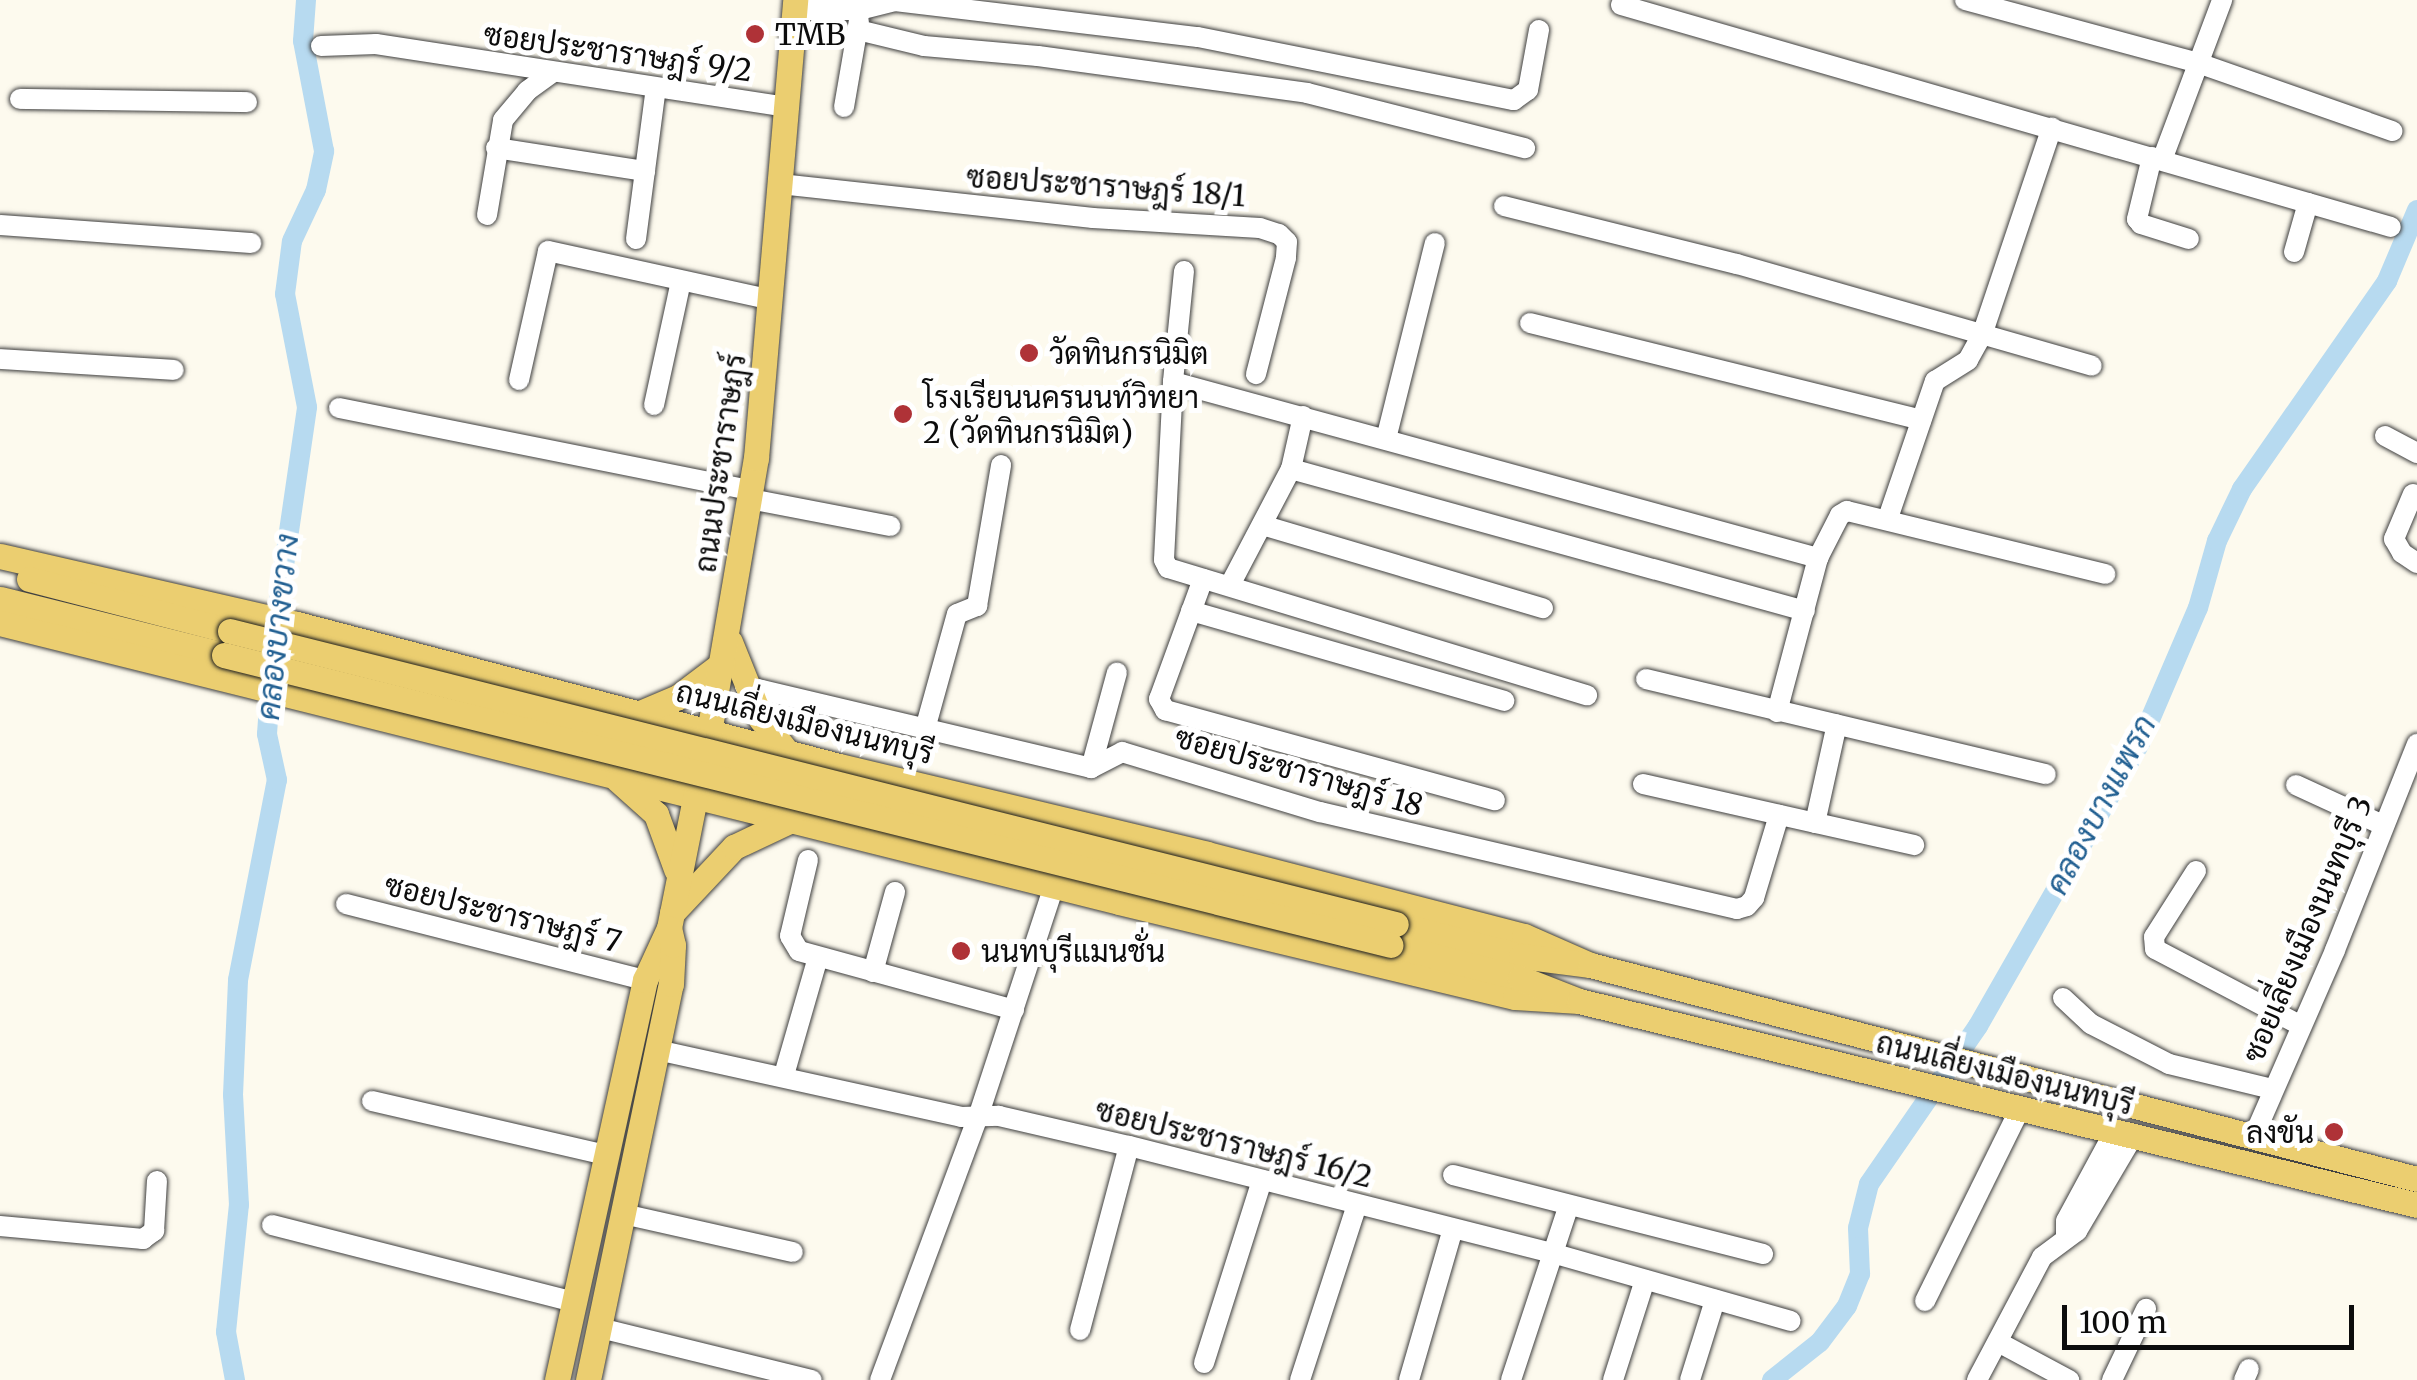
<!DOCTYPE html>
<meta charset="utf-8">
<style>
body{margin:0}
#map{position:relative;width:2417px;height:1380px;overflow:hidden;background:#fdfaee;font-family:Merriweather,Sarabun,serif}
div>[style]{position:absolute}
.canal>*{height:20px;margin:-10px;padding:0 10px;transform-origin:10px;border-radius:10px;background:#b7daf0}
.roads{filter:drop-shadow(0 0 2px #3f3f3f) drop-shadow(0 0 2px #3f3f3f)}
.minor>*{height:20px;margin:-10px;padding:0 10px;transform-origin:10px;border-radius:10px;background:#fff}
.major>*{height:25px;margin:-12.5px;padding:0 12.5px;transform-origin:12.5px;border-radius:12.5px;background:#ebce70}
.bridges{filter:drop-shadow(0 0 2px #1d1d1d) drop-shadow(0 0 2px #1d1d1d)}
.major-bridge>*{height:25px;margin:-12.5px;padding:0 12.5px;transform-origin:12.5px;border-radius:12.5px;background:#ebce70}
.dots>*{width:28px;height:28px;translate:-50% -50%;box-sizing:border-box;border:5px solid #fff;border-radius:50%}
span{translate:-50% -50%;white-space:nowrap;text-align:center;line-height:1.15;-webkit-text-stroke:10px #fff;paint-order:stroke}
.poi-label{font-size:30px;color:#0c0c0c}
.left{translate:0 -50%;text-align:left}
.right{translate:-100% -50%;text-align:right}
.street-label{font-size:30px;color:#0c0c0c}
.water-label{font-size:32px;color:#226092;font-style:italic}
.scale{position:absolute;left:2062px;top:1305px;width:292px;height:45px;box-sizing:border-box;border:5px solid #0c0c0c;border-top:0;padding-left:12px;font-size:30px;line-height:35px;white-space:nowrap;color:#0c0c0c;-webkit-text-stroke:8px #fff;paint-order:stroke}
</style>
<div id="map">
<div class="canal">
<i style="left:274px;top:634px;width:229px;rotate:-81.7deg"></i>
<i style="left:307px;top:407px;width:115px;rotate:-101deg"></i>
<i style="left:285px;top:294px;width:53px;rotate:-82.5deg"></i>
<i style="left:292px;top:241px;width:56px;rotate:-64.8deg"></i>
<i style="left:316px;top:190px;width:40px;rotate:-78deg"></i>
<i style="left:324px;top:151px;width:112px;rotate:-100.8deg"></i>
<i style="left:303px;top:41px;width:41px;rotate:-85.8deg"></i>
<i style="left:235px;top:1380px;width:49px;rotate:-100.6deg"></i>
<i style="left:226px;top:1332px;width:128px;rotate:-84.2deg"></i>
<i style="left:239px;top:1205px;width:110px;rotate:-93.1deg"></i>
<i style="left:233px;top:1095px;width:115px;rotate:-87.5deg"></i>
<i style="left:238px;top:980px;width:204px;rotate:-79deg"></i>
<i style="left:277px;top:780px;width:47px;rotate:-102.3deg"></i>
<i style="left:267px;top:734px;width:56px;rotate:-85.9deg"></i>
<i style="left:1772px;top:1380px;width:61px;rotate:-38.4deg"></i>
<i style="left:1820px;top:1342px;width:45px;rotate:-53.1deg"></i>
<i style="left:1847px;top:1306px;width:35px;rotate:-68deg"></i>
<i style="left:1860px;top:1274px;width:46px;rotate:-92.5deg"></i>
<i style="left:1858px;top:1228px;width:45px;rotate:-76deg"></i>
<i style="left:1869px;top:1184px;width:192px;rotate:-55.4deg"></i>
<i style="left:1978px;top:1026px;width:326px;rotate:-60.2deg"></i>
<i style="left:2140px;top:743px;width:147px;rotate:-66.8deg"></i>
<i style="left:2198px;top:608px;width:70px;rotate:-74.2deg"></i>
<i style="left:2217px;top:541px;width:58px;rotate:-64.3deg"></i>
<i style="left:2242px;top:489px;width:254px;rotate:-55.1deg"></i>
<i style="left:2387px;top:281px;width:77px;rotate:-67.1deg"></i>
</div>
<div class="roads">
<div class="minor">
<i style="left:1965px;top:0;width:241px;rotate:15.1deg"></i>
<i style="left:2198px;top:63px;width:206px;rotate:19.3deg"></i>
<i style="left:1621px;top:5px;width:801px;rotate:16.08deg"></i>
<i style="left:794px;top:10px;width:65px"></i>
<i style="left:859px;top:10px;width:37px;rotate:-14deg"></i>
<i style="left:895px;top:1px;width:305px;rotate:6.8deg"></i>
<i style="left:1198px;top:37px;width:322px;rotate:11.3deg"></i>
<i style="left:1514px;top:100px;width:17px;rotate:-36deg"></i>
<i style="left:1528px;top:90px;width:61px;rotate:-79.6deg"></i>
<i style="left:858px;top:30px;width:68px;rotate:13.6deg"></i>
<i style="left:924px;top:46px;width:114px;rotate:5deg"></i>
<i style="left:1038px;top:56px;width:272px;rotate:7.8deg"></i>
<i style="left:1307px;top:93px;width:225px;rotate:14.2deg"></i>
<i style="left:321px;top:46px;width:55px;rotate:-2.1deg"></i>
<i style="left:376px;top:44px;width:415px;rotate:8.7deg"></i>
<i style="left:20px;top:99px;width:227px;rotate:0.8deg"></i>
<i style="left:844px;top:107px;width:88px;rotate:-80.2deg"></i>
<i style="left:496px;top:148px;width:151px;rotate:8.8deg"></i>
<i style="left:2152px;top:157px;width:64px;rotate:103.6deg"></i>
<i style="left:2137px;top:219px;width:6px;rotate:51deg"></i>
<i style="left:2141px;top:224px;width:50px;rotate:17.4deg"></i>
<i style="left:2162px;top:160px;width:171px;rotate:-69.4deg"></i>
<i style="left:780px;top:184px;width:315px;rotate:6.2deg"></i>
<i style="left:1093px;top:218px;width:167px;rotate:3.4deg"></i>
<i style="left:1260px;top:228px;width:20px;rotate:18deg"></i>
<i style="left:1279px;top:234px;width:11px;rotate:45deg"></i>
<i style="left:1287px;top:242px;width:16px;rotate:94deg"></i>
<i style="left:1286px;top:258px;width:120px;rotate:104.5deg"></i>
<i style="left:1504px;top:206px;width:240px;rotate:14deg"></i>
<i style="left:1737px;top:264px;width:369px;rotate:16deg"></i>
<i style="left:487px;top:215px;width:96px;rotate:-80.4deg"></i>
<i style="left:503px;top:120px;width:38px;rotate:-50deg"></i>
<i style="left:527px;top:91px;width:32px;rotate:-36deg"></i>
<i style="left:0;top:225px;width:252px;rotate:4.1deg"></i>
<i style="left:636px;top:239px;width:152px;rotate:-82.5deg"></i>
<i style="left:2294px;top:252px;width:51px;rotate:-74.1deg"></i>
<i style="left:1184px;top:271px;width:112px;rotate:95.7deg"></i>
<i style="left:1173px;top:382px;width:669px;rotate:15.26deg"></i>
<i style="left:1530px;top:323px;width:403px;rotate:13.9deg"></i>
<i style="left:0;top:359px;width:174px;rotate:3.6deg"></i>
<i style="left:519px;top:380px;width:132px;rotate:-77.3deg"></i>
<i style="left:548px;top:251px;width:229px;rotate:12.3deg"></i>
<i style="left:1173px;top:382px;width:178px;rotate:92.9deg"></i>
<i style="left:1164px;top:560px;width:9px;rotate:63deg"></i>
<i style="left:1168px;top:568px;width:438px;rotate:16.9deg"></i>
<i style="left:654px;top:405px;width:127px;rotate:-77.7deg"></i>
<i style="left:339px;top:408px;width:420px;rotate:11.3deg"></i>
<i style="left:1303px;top:416px;width:54px;rotate:102.8deg"></i>
<i style="left:1291px;top:469px;width:533px;rotate:15.44deg"></i>
<i style="left:2385px;top:436px;width:36px;rotate:28deg"></i>
<i style="left:1386px;top:439px;width:202px;rotate:-76deg"></i>
<i style="left:2413px;top:494px;width:49px;rotate:112.9deg"></i>
<i style="left:2394px;top:539px;width:16px;rotate:60deg"></i>
<i style="left:2402px;top:553px;width:18px;rotate:34deg"></i>
<i style="left:750px;top:499px;width:143px;rotate:10.9deg"></i>
<i style="left:1888px;top:518px;width:145px;rotate:-71.1deg"></i>
<i style="left:1935px;top:381px;width:39px;rotate:-32deg"></i>
<i style="left:1968px;top:360px;width:29px;rotate:-61deg"></i>
<i style="left:1982px;top:335px;width:219px;rotate:-71.4deg"></i>
<i style="left:1262px;top:525px;width:293px;rotate:16.5deg"></i>
<i style="left:1203px;top:579px;width:128px;rotate:110.1deg"></i>
<i style="left:1159px;top:699px;width:13px;rotate:61deg"></i>
<i style="left:1165px;top:710px;width:342px;rotate:15.3deg"></i>
<i style="left:1230px;top:585px;width:131px;rotate:-62.3deg"></i>
<i style="left:1191px;top:611px;width:326px;rotate:16deg"></i>
<i style="left:1646px;top:679px;width:411px;rotate:13.4deg"></i>
<i style="left:745px;top:686px;width:356px;rotate:13.3deg"></i>
<i style="left:1091px;top:768px;width:35px;rotate:-27deg"></i>
<i style="left:1122px;top:752px;width:207px;rotate:16.9deg"></i>
<i style="left:1320px;top:812px;width:428px;rotate:13.1deg"></i>
<i style="left:1737px;top:909px;width:10px;rotate:-17deg"></i>
<i style="left:1747px;top:906px;width:11px;rotate:-49deg"></i>
<i style="left:1754px;top:898px;width:87px;rotate:-73.2deg"></i>
<i style="left:1777px;top:712px;width:159px;rotate:-75.1deg"></i>
<i style="left:1818px;top:558px;width:48px;rotate:-62.9deg"></i>
<i style="left:1840px;top:515px;width:8px;rotate:-30deg"></i>
<i style="left:1847px;top:511px;width:266px;rotate:13.7deg"></i>
<i style="left:925px;top:729px;width:119px;rotate:-74.5deg"></i>
<i style="left:957px;top:614px;width:22px;rotate:-22deg"></i>
<i style="left:977px;top:606px;width:143px;rotate:-80.3deg"></i>
<i style="left:1091px;top:768px;width:99px;rotate:-74.8deg"></i>
<i style="left:1643px;top:784px;width:278px;rotate:12.7deg"></i>
<i style="left:2296px;top:785px;width:96px;rotate:24.7deg"></i>
<i style="left:1815px;top:823px;width:101px;rotate:-77.5deg"></i>
<i style="left:808px;top:860px;width:78px;rotate:103.3deg"></i>
<i style="left:790px;top:936px;width:17px;rotate:59deg"></i>
<i style="left:799px;top:951px;width:223px;rotate:15.3deg"></i>
<i style="left:2196px;top:871px;width:78px;rotate:122.5deg"></i>
<i style="left:2154px;top:937px;width:12px;rotate:85deg"></i>
<i style="left:2155px;top:949px;width:164px;rotate:27.7deg"></i>
<i style="left:346px;top:904px;width:309px;rotate:14.3deg"></i>
<i style="left:873px;top:972px;width:83px;rotate:-74.6deg"></i>
<i style="left:2063px;top:998px;width:38px;rotate:43deg"></i>
<i style="left:2091px;top:1024px;width:88px;rotate:27.1deg"></i>
<i style="left:2169px;top:1064px;width:106px;rotate:13.6deg"></i>
<i style="left:657px;top:1050px;width:311px;rotate:12.4deg"></i>
<i style="left:961px;top:1117px;width:38px;rotate:-2deg"></i>
<i style="left:999px;top:1116px;width:133px;rotate:13deg"></i>
<i style="left:1129px;top:1146px;width:436px;rotate:14.2deg"></i>
<i style="left:1552px;top:1253px;width:248px;rotate:15.9deg"></i>
<i style="left:784px;top:1075px;width:123px;rotate:-73.9deg"></i>
<i style="left:372px;top:1101px;width:240px;rotate:13deg"></i>
<i style="left:2253px;top:1138px;width:205px;rotate:-66.4deg"></i>
<i style="left:2335px;top:950px;width:222px;rotate:-68.3deg"></i>
<i style="left:1453px;top:1175px;width:320px;rotate:14.3deg"></i>
<i style="left:623px;top:1214px;width:174px;rotate:12.6deg"></i>
<i style="left:272px;top:1225px;width:312px;rotate:14.3deg"></i>
<i style="left:0;top:1226px;width:144px;rotate:5.2deg"></i>
<i style="left:143px;top:1239px;width:14px;rotate:-36deg"></i>
<i style="left:154px;top:1231px;width:50px;rotate:-86.6deg"></i>
<i style="left:2066px;top:1238px;width:17px;rotate:-90deg"></i>
<i style="left:2066px;top:1221px;width:99px;rotate:-61.6deg"></i>
<i style="left:1925px;top:1301px;width:212px;rotate:-63.7deg"></i>
<i style="left:600px;top:1328px;width:218px;rotate:13.8deg"></i>
<i style="left:1080px;top:1330px;width:190px;rotate:-75.1deg"></i>
<i style="left:1998px;top:1342px;width:81px;rotate:28.2deg"></i>
<i style="left:1204px;top:1363px;width:192px;rotate:-72.4deg"></i>
<i style="left:880px;top:1380px;width:281px;rotate:-69.6deg"></i>
<i style="left:978px;top:1117px;width:243px;rotate:-71.8deg"></i>
<i style="left:1300px;top:1380px;width:184px;rotate:-72deg"></i>
<i style="left:1409px;top:1380px;width:157px;rotate:-73.8deg"></i>
<i style="left:1511px;top:1380px;width:184px;rotate:-71.7deg"></i>
<i style="left:1613px;top:1380px;width:105px;rotate:-72.3deg"></i>
<i style="left:1690px;top:1380px;width:84px;rotate:-72.6deg"></i>
<i style="left:1977px;top:1380px;width:139px;rotate:-62.1deg"></i>
<i style="left:2042px;top:1257px;width:44px;rotate:-36.6deg"></i>
<i style="left:2077px;top:1231px;width:108px;rotate:-59.4deg"></i>
<i style="left:2112px;top:1380px;width:79px;rotate:-64.4deg"></i>
<i style="left:2244px;top:1380px;width:12px;rotate:-66deg"></i>
</div>
<div class="major">
<i style="left:0;top:556px;width:305px;rotate:12.9deg"></i>
<i style="left:297px;top:624px;width:560px;rotate:14.68deg"></i>
<i style="left:839px;top:766px;width:378px;rotate:13.4deg"></i>
<i style="left:1207px;top:854px;width:327px;rotate:14.5deg"></i>
<i style="left:1524px;top:936px;width:72px;rotate:23.7deg"></i>
<i style="left:29px;top:579px;width:208px;rotate:14.5deg"></i>
<i style="left:0;top:599px;width:231px;rotate:14deg"></i>
<i style="left:0;top:623px;width:1153px;rotate:14deg"></i>
<i style="left:1119px;top:902px;width:407px;rotate:13.5deg"></i>
<i style="left:1515px;top:997px;width:64px;rotate:3.6deg"></i>
<i style="left:730px;top:642px;width:83px;rotate:68.1deg"></i>
<i style="left:761px;top:719px;width:42px;rotate:51.8deg"></i>
<i style="left:640px;top:713px;width:41px;rotate:-22.8deg"></i>
<i style="left:678px;top:697px;width:56px;rotate:-37.1deg"></i>
<i style="left:707px;top:744px;width:290px;rotate:-80.3deg"></i>
<i style="left:756px;top:458px;width:460px;rotate:-85.1deg"></i>
<i style="left:618px;top:780px;width:51px;rotate:41.8deg"></i>
<i style="left:656px;top:814px;width:59px;rotate:70deg"></i>
<i style="left:672px;top:913px;width:91px;rotate:-46.8deg"></i>
<i style="left:734px;top:847px;width:63px;rotate:-25.3deg"></i>
<i style="left:1396px;top:924px;width:129px;rotate:14.4deg"></i>
<i style="left:1521px;top:956px;width:70px;rotate:7.4deg"></i>
<i style="left:1590px;top:965px;width:854px;rotate:14.51deg"></i>
<i style="left:1391px;top:945px;width:133px;rotate:14.3deg"></i>
<i style="left:1520px;top:978px;width:63px;rotate:21.3deg"></i>
<i style="left:1579px;top:1001px;width:862px;rotate:13.68deg"></i>
<i style="left:557px;top:1380px;width:410px;rotate:-77.6deg"></i>
<i style="left:645px;top:980px;width:57px;rotate:-65.2deg"></i>
<i style="left:669px;top:928px;width:148px;rotate:-78.7deg"></i>
<i style="left:588px;top:1380px;width:405px;rotate:-78.2deg"></i>
<i style="left:671px;top:984px;width:39px;rotate:-87deg"></i>
<i style="left:673px;top:945px;width:17px;rotate:-103deg"></i>
</div>
</div>
<div class="bridges">
<div class="major-bridge">
<i style="left:230px;top:631px;width:1202px;rotate:14.11deg"></i>
<i style="left:224px;top:655px;width:1202px;rotate:13.96deg"></i>
</div>
</div>
<div class="dots">
<i style="left:755px;top:34px;background:#af3237"></i>
<i style="left:1029px;top:353px;background:#af3237"></i>
<i style="left:903px;top:414px;background:#af3237"></i>
<i style="left:961px;top:951px;background:#af3237"></i>
<i style="left:2334px;top:1132px;background:#af3237"></i>
</div>
<div class="poi-label">
<span class="left" style="left:775px;top:34px">TMB</span>
<span class="left" style="left:1049px;top:353px">วัดทินกรนิมิต</span>
<span class="left" style="left:923px;top:414px">โรงเรียนนครนนท์วิทยา<br>2 (วัดทินกรนิมิต)</span>
<span class="left" style="left:981px;top:951px">นนทบุรีแมนชั่น</span>
<span class="right" style="left:2314px;top:1132px">ลงขัน</span>
</div>
<div class="street-label">
<span style="left:618px;top:52px;rotate:8deg">ซอยประชาราษฎร์ 9/2</span>
<span style="left:1106px;top:186px;rotate:4deg">ซอยประชาราษฎร์ 18/1</span>
<span style="left:720px;top:463px;rotate:-82deg">ถนนประชาราษฎร์</span>
<span style="left:805px;top:722px;rotate:14deg">ถนนเลี่ยงเมืองนนทบุรี</span>
<span style="left:1299px;top:771px;rotate:16deg">ซอยประชาราษฎร์ 18</span>
<span style="left:503px;top:913px;rotate:14deg">ซอยประชาราษฎร์ 7</span>
<span style="left:2307px;top:929px;rotate:-67deg">ซอยเลี่ยงเมืองนนทบุรี 3</span>
<span style="left:2005px;top:1073px;rotate:14deg">ถนนเลี่ยงเมืองนนทบุรี</span>
<span style="left:1234px;top:1143px;rotate:14deg">ซอยประชาราษฎร์ 16/2</span>
</div>
<div class="water-label">
<span style="left:278px;top:627px;rotate:-84deg">คลองบางขวาง</span>
<span style="left:2101px;top:805px;rotate:-62deg">คลองบางแพรก</span>
</div>
<div class="scale">100 m</div>
</div>
